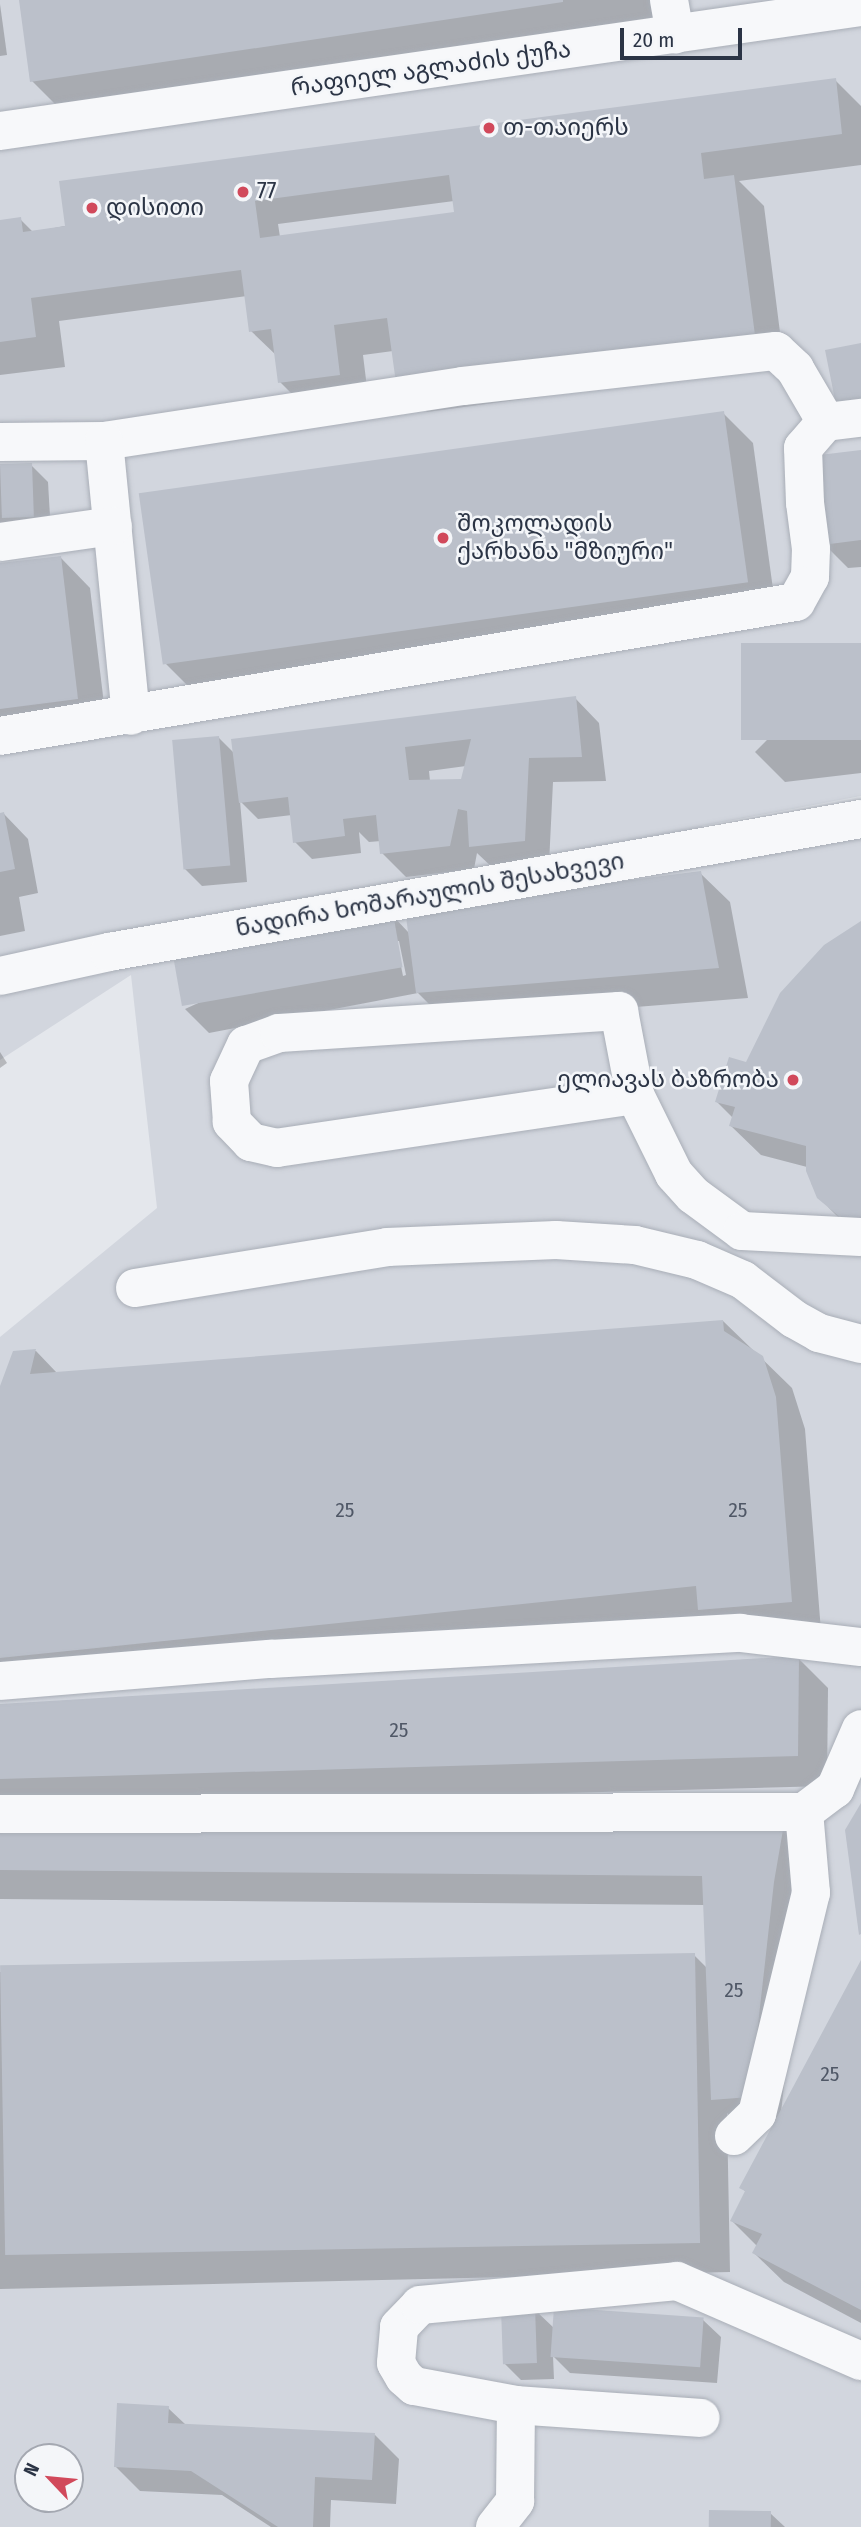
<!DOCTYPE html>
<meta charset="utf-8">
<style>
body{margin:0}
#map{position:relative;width:861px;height:2527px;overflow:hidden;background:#e4e7ec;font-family:"Fira Sans Condensed","Noto Sans Georgian",sans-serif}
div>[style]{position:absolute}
.built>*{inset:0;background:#d2d6de}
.shadow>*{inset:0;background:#0003}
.building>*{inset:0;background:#bbc0ca;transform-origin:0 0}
.roads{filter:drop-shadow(0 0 2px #a9aeb7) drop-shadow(0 0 2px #a9aeb7)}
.minor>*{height:38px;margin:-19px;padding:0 19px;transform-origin:19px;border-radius:19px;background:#f7f8fa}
.dots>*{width:19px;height:19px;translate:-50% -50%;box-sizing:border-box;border:4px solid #f4f6f9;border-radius:50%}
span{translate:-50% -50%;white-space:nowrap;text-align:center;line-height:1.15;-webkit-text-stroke:5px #f4f6f9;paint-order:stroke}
.number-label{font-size:21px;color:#4f5766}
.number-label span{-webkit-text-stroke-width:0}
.street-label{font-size:24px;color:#2b3445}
.poi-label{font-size:24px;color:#2b3445}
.left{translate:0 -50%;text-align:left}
.right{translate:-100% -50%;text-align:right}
.north{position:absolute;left:14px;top:2443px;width:70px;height:70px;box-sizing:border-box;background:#f4f6f9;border:2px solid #a4a8b1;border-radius:50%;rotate:296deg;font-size:19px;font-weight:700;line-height:28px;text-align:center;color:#2b3445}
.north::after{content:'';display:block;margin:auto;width:24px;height:32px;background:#d1495b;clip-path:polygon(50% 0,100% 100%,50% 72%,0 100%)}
.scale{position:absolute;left:620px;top:28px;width:122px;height:32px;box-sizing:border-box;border:4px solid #2b3445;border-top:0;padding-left:9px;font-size:21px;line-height:24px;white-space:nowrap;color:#2b3445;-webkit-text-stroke:5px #f4f6f9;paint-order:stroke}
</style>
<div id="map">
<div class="built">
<i style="clip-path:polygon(evenodd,0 0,861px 0,861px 796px,702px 826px,706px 861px,861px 838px,861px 2527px,0 2527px,0 1337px,157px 1208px,131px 975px,0 1060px,0 0,28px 2457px,70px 2457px,70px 2499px,28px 2499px,28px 2457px)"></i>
</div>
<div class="shadow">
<i style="clip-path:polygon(20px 0,674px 0,677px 18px,62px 111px,32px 81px)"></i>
<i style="clip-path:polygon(0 4px,7px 55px,0 56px)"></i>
<i style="clip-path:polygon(evenodd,835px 80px,861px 106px,861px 165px,739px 181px,764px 206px,784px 364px,427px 412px,398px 382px,393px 351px,363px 355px,369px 404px,310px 412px,280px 382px,277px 356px,251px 331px,247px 296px,59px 321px,65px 367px,0 375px,0 222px,20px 219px,33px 232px,835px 80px,454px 201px,456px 213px,280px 237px,278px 224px,454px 201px)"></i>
<i style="clip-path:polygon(723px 413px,753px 443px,776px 611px,195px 693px,165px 663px)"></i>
<i style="clip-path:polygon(861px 452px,861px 567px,848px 568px,824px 544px)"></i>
<i style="clip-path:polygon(31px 465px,48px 482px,51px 534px,0 536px,0 466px)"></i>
<i style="clip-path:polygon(61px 558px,90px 588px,107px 729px,0 741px,0 565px)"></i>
<i style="clip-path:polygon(861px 645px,861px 773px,785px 782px,755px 752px)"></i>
<i style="clip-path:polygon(evenodd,575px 698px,599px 723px,606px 781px,553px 782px,549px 864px,495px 870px,477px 853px,474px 869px,406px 877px,382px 853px,381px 841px,369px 842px,359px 832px,361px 853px,312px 859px,295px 842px,292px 815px,258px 819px,240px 801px,247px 882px,202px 886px,185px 869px,219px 738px,235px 754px,575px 698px,466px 766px,462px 780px,430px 781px,429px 771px,466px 766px)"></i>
<i style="clip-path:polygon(4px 814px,28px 839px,38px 893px,19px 897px,25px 931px,0 936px,0 815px)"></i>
<i style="clip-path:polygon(evenodd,700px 873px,730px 902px,748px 998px,447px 1022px,418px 993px,209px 1033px,185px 1009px,392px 915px,409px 933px,700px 873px,396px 941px,399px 941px,406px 975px,403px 976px,396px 941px)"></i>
<i style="clip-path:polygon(861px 924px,861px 1240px,829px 1208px,812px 1185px,807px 1167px,761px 1155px,731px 1126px,733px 1118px,717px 1102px)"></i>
<i style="clip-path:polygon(0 1052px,7px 1063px,0 1068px)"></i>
<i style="clip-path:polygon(723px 1321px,792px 1388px,805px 1429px,821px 1631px,0 1690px,0 1390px,14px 1353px,36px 1351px,57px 1373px)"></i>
<i style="clip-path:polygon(798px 1658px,828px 1688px,827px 1786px,0 1808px,0 1706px)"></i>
<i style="clip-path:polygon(0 1818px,783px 1826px,813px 1856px,803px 1913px,781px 2112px,861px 1964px,861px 2323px,784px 2282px,754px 2253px,757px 2246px,732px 2221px,747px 2193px,741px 2187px,774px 2127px,742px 2129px,727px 2113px,730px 2272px,0 2289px,0 1972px,694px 1955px,708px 1969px,705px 1905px,0 1899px)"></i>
<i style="clip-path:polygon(534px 2309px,555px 2329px,703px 2320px,721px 2337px,717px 2383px,570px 2373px,553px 2356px,554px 2379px,521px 2380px,504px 2363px)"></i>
<i style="clip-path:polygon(168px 2408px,186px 2425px,375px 2435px,399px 2459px,396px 2504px,331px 2500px,330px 2527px,271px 2527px,222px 2495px,140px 2491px,115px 2466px)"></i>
<i style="clip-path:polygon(770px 2513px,785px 2527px,711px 2527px)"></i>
</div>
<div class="building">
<i style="clip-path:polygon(19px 0,563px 0,563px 2px,30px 82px)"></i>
<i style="clip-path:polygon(evenodd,836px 78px,842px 134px,701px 153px,704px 179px,734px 175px,755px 335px,396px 383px,387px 318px,334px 325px,340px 375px,278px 383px,271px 329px,249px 332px,241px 270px,31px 298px,36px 337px,0 342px,0 220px,21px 217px,23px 232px,65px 226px,59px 181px,836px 78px,449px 175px,454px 212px,260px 238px,255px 201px,449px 175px)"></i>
<i style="clip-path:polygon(861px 343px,861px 406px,837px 410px,825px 350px)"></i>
<i style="left:724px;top:411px;width:173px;height:591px;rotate:82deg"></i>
<i style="clip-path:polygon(861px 450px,861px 540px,822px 545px,811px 456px)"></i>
<i style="left:32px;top:463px;width:54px;height:32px;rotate:88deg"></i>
<i style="clip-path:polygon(61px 556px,78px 699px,0 709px,0 563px)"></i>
<i style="left:861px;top:643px;width:97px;height:120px;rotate:90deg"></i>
<i style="clip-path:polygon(evenodd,576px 696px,582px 757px,529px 758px,525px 841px,469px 847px,467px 811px,458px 809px,450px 846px,380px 854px,376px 815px,343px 819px,345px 836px,293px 843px,288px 797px,239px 803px,231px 739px,576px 696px,471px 739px,461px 779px,409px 780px,405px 747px,471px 739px)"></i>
<i style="left:219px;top:736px;width:130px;height:47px;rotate:85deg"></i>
<i style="clip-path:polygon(4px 812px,15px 869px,0 872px,0 813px)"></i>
<i style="clip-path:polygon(701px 871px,719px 968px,416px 993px,405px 909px)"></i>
<i style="left:393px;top:913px;width:55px;height:224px;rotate:80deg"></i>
<i style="clip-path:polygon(861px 921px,861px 1224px,841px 1218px,817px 1198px,806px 1171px,806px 1146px,729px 1126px,735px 1107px,715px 1102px,729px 1057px,746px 1062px,780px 993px,824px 945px)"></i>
<i style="clip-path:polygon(723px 1320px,724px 1331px,763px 1356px,776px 1397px,792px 1602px,698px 1610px,696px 1586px,0 1658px,0 1386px,13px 1351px,36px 1349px,30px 1374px)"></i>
<i style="clip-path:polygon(799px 1656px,798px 1756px,0 1779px,0 1704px)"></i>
<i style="clip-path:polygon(861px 1803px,861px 1934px,859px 1935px,845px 1830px)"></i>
<i style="clip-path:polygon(0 1816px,784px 1824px,774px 1882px,750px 2097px,711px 2100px,702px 1876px,0 1870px)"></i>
<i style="left:695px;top:1953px;width:290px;height:695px;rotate:89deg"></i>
<i style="clip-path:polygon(861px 1960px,861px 2310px,752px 2253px,762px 2234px,730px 2221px,745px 2191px,739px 2188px)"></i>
<i style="left:535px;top:2307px;width:56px;height:34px;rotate:88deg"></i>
<i style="left:554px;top:2307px;width:150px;height:50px;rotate:4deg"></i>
<i style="clip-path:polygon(117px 2403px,169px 2406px,168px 2423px,375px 2433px,372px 2480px,315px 2477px,313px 2527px,278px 2527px,191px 2471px,114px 2467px)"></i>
<i style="left:709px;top:2510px;width:62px;height:17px;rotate:1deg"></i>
</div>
<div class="roads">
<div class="minor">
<i style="left:669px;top:0;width:35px;rotate:80deg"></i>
<i style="left:0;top:131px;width:870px;rotate:-8.2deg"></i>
<i style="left:104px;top:441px;width:363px;rotate:-8.7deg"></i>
<i style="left:463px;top:386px;width:315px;rotate:-6.4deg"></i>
<i style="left:776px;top:351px;width:26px;rotate:43deg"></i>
<i style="left:795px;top:369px;width:61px;rotate:59.7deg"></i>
<i style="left:826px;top:422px;width:35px;rotate:-7deg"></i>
<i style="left:0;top:442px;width:104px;rotate:-0.6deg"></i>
<i style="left:104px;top:441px;width:276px;rotate:84.4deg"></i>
<i style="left:0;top:542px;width:114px;rotate:-8.1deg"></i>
<i style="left:0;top:736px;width:807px;rotate:-9.56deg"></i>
<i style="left:796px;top:602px;width:29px;rotate:-61deg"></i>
<i style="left:810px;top:577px;width:28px;rotate:-88deg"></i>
<i style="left:811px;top:549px;width:46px;rotate:-97.4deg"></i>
<i style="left:805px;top:503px;width:55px;rotate:-92.1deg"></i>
<i style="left:803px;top:448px;width:35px;rotate:-49deg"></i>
<i style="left:0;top:976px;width:112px;rotate:-12.4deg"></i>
<i style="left:109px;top:952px;width:764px;rotate:-10.03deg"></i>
<i style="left:635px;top:1095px;width:362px;rotate:171.6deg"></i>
<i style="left:277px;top:1148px;width:27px;rotate:-167deg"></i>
<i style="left:251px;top:1142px;width:28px;rotate:-134deg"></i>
<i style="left:232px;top:1122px;width:41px;rotate:-94.2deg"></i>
<i style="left:229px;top:1081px;width:40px;rotate:-65deg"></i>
<i style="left:246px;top:1045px;width:35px;rotate:-20deg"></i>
<i style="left:279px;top:1033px;width:341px;rotate:-3.7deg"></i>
<i style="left:619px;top:1011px;width:86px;rotate:79.2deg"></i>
<i style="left:635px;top:1095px;width:88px;rotate:63.7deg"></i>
<i style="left:674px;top:1174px;width:28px;rotate:48deg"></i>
<i style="left:693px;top:1195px;width:61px;rotate:36.3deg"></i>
<i style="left:742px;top:1231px;width:119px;rotate:2.9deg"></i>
<i style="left:135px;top:1288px;width:255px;rotate:-9.2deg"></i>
<i style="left:387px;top:1247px;width:169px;rotate:-2.4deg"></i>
<i style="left:556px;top:1240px;width:79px;rotate:3.6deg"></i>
<i style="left:635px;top:1245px;width:64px;rotate:13.6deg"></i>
<i style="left:697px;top:1260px;width:50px;rotate:23.5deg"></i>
<i style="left:743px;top:1280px;width:64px;rotate:37.4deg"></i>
<i style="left:794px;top:1319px;width:29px;rotate:29deg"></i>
<i style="left:819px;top:1333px;width:43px;rotate:14.7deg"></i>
<i style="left:0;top:1681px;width:271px;rotate:-4.7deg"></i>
<i style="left:270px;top:1659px;width:471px;rotate:-3.2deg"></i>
<i style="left:740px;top:1633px;width:122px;rotate:6.6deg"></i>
<i style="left:0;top:1814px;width:804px;rotate:-0.14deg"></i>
<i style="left:804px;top:1812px;width:39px;rotate:-37deg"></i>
<i style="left:835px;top:1789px;width:65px;rotate:-66.6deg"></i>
<i style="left:734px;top:2136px;width:32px;rotate:-44deg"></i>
<i style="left:757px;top:2114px;width:228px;rotate:-76.3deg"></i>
<i style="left:811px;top:1893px;width:81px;rotate:-94.9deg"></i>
<i style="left:516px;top:2405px;width:185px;rotate:4deg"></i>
<i style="left:495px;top:2527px;width:33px;rotate:-52deg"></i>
<i style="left:515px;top:2501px;width:96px;rotate:-89.4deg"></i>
<i style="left:516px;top:2405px;width:104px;rotate:-169.4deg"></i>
<i style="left:414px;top:2386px;width:13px;rotate:-138deg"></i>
<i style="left:404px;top:2377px;width:16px;rotate:-120deg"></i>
<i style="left:396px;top:2363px;width:36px;rotate:-85deg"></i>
<i style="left:399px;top:2327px;width:30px;rotate:-46deg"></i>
<i style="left:420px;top:2305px;width:258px;rotate:-5.3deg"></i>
<i style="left:677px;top:2281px;width:201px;rotate:23.5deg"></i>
</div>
</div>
<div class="dots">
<i style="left:489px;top:128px;background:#d1495b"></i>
<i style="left:243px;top:192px;background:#d1495b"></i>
<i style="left:92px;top:208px;background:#d1495b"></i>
<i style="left:443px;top:538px;background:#d1495b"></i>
<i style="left:793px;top:1080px;background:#d1495b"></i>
</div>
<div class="number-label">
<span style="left:345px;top:1510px">25</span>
<span style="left:738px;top:1510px">25</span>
<span style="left:399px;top:1730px">25</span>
<span style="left:734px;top:1990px">25</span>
<span style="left:830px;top:2074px">25</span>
</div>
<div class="street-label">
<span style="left:431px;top:69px;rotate:-8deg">რაფიელ აგლაძის ქუჩა</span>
<span style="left:430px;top:895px;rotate:-10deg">ნადირა ხოშარაულის შესახვევი</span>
</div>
<div class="poi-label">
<span class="left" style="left:503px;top:128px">თ-თაიერს</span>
<span class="left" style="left:257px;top:192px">77</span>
<span class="left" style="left:106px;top:208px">დისითი</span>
<span class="left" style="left:457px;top:538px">შოკოლადის<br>ქარხანა "მზიური"</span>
<span class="right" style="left:779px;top:1080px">ელიავას ბაზრობა</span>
</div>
<div class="north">N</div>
<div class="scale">20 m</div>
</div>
